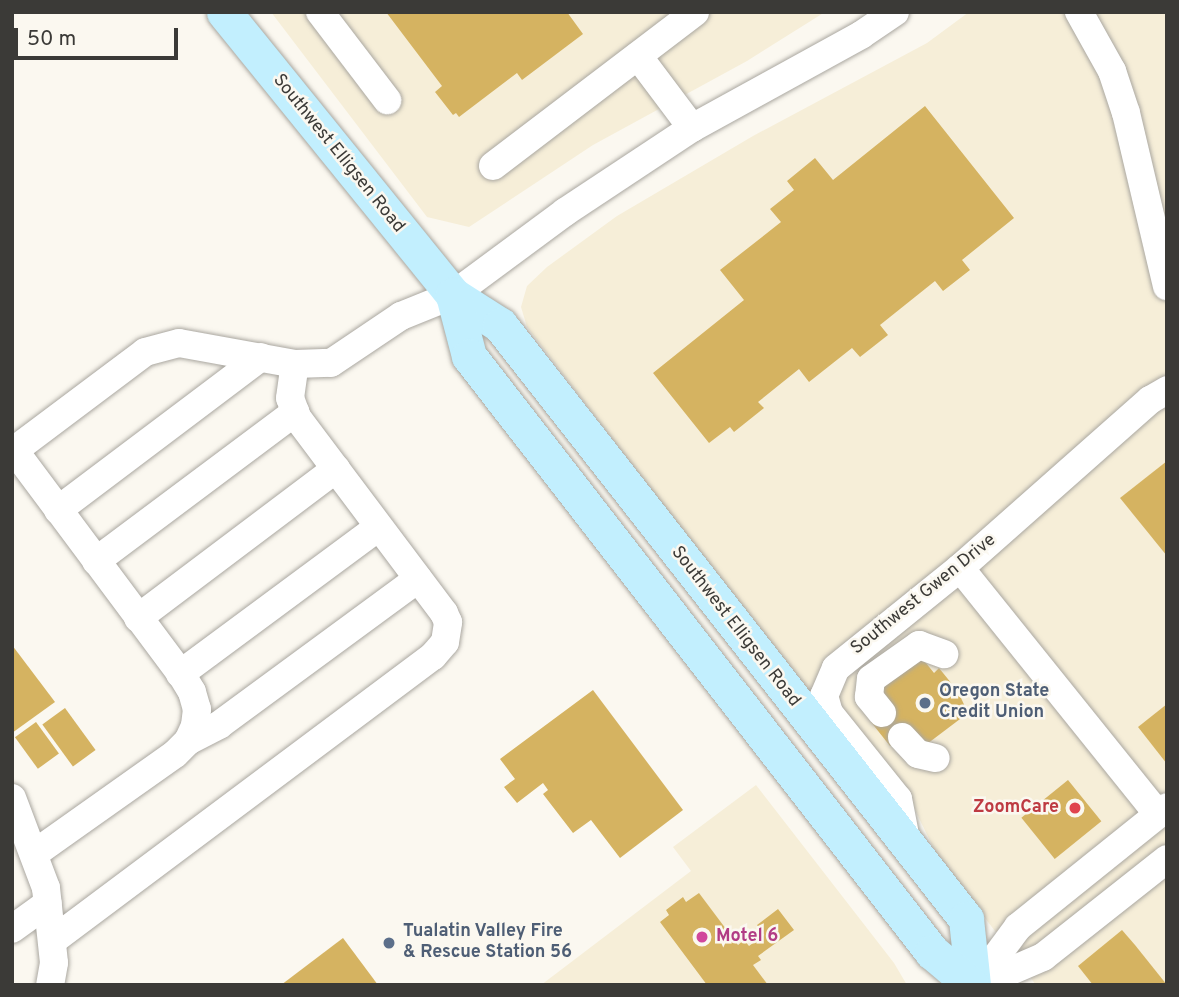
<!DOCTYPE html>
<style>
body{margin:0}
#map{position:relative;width:1179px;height:997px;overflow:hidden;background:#fbf8f0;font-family:Overpass,sans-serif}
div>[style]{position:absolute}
.commercial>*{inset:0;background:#f6eed8}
.building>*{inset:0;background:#d5b361;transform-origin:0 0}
.roads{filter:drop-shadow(0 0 2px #aaa7a0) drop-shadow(0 0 2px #aaa7a0)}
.minor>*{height:28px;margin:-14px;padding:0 14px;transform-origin:14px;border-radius:14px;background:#fff}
.major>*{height:35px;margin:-17.5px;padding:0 17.5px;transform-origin:17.5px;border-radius:17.5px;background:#c2effe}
.dots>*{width:19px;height:19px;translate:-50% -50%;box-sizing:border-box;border:4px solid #fbf8f0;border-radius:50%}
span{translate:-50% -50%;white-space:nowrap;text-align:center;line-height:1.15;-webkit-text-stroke:5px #fbf8f0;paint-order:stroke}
.street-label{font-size:18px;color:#3b3a37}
.service-label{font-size:18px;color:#4e5e75;font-weight:700}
.left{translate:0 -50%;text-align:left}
.health-label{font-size:18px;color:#be3a42;font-weight:700}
.right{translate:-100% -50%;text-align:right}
.hotel-label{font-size:18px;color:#b23c85;font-weight:700}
.frame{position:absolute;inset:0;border:14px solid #3b3a37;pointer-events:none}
.scale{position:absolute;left:14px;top:28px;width:164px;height:32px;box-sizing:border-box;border:4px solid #3b3a37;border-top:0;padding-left:9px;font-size:21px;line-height:24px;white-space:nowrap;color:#3b3a37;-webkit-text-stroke:5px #fbf8f0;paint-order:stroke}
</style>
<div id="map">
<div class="commercial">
<i style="clip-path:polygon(271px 12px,825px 12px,747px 61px,593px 145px,469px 227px,427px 217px)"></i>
<i style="clip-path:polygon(969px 12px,1167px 12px,1167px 985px,1036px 985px,937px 855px,913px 806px,809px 697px,527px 327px,521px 307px,527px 286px,547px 267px,617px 216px,753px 136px,927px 43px)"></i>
<i style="clip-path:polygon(756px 785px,894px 963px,907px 985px,541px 985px,691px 871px,673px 847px)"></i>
</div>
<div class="building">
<i style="clip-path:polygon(386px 12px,567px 12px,583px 34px,522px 80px,517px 73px,459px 117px,456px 113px,453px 115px,435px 92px,442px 86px)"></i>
<i style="clip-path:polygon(925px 106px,1014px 218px,962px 260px,970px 270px,943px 291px,935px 281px,880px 325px,888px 335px,860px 357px,852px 348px,809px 382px,799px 369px,758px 402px,764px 408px,734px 432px,730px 427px,709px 443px,653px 373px,744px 300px,720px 270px,781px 222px,770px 209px,794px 190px,787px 181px,815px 158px,833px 180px)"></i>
<i style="clip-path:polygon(1167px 461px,1167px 556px,1120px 498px)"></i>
<i style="clip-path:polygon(12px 645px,55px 702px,12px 733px)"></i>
<i style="clip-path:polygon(918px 653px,934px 673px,939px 668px,956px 689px,952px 692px,961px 698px,968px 713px,923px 747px,910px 731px,890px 746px,871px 722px,877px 688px)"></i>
<i style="clip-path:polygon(593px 690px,683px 810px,620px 858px,591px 820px,573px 833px,543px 794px,548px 790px,543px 783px,517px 803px,504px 787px,515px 779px,500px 759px)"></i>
<i style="clip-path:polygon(1167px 704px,1167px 764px,1138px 727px)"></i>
<i style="left:65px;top:708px;width:52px;height:28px;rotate:54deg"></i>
<i style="left:36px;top:722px;width:39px;height:26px;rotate:54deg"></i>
<i style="left:1068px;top:780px;width:53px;height:60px;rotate:51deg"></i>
<i style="clip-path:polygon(699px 893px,738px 945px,744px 940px,749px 946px,764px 935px,757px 925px,778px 909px,794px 930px,758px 956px,761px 960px,753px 965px,768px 985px,707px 985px,660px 922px,669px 915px,666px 910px,683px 897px,686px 902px)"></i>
<i style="clip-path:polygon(1122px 930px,1135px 945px,1167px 985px,1093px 985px,1078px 966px)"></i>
<i style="clip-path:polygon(343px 938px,378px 985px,281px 985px)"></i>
</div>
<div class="roads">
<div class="minor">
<i style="left:320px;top:12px;width:111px;rotate:52.7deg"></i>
<i style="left:1079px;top:12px;width:68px;rotate:60.8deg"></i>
<i style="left:1112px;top:71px;width:44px;rotate:71.6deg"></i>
<i style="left:1126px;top:113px;width:178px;rotate:76.7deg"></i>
<i style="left:638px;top:56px;width:90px;rotate:53.1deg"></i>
<i style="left:493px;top:166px;width:254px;rotate:-37.3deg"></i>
<i style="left:14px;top:450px;width:283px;rotate:53.3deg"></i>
<i style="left:183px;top:677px;width:17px;rotate:59deg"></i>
<i style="left:192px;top:692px;width:18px;rotate:74deg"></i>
<i style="left:197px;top:709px;width:17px;rotate:97deg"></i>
<i style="left:195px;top:726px;width:17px;rotate:115deg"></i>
<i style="left:188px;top:741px;width:18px;rotate:135deg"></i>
<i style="left:175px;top:754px;width:173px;rotate:144.7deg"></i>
<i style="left:12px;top:452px;width:166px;rotate:-36.9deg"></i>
<i style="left:145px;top:352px;width:35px;rotate:-15deg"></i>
<i style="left:179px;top:343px;width:118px;rotate:10.3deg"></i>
<i style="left:295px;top:364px;width:36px;rotate:-2deg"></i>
<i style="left:331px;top:363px;width:84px;rotate:-33.9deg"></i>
<i style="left:401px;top:316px;width:56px;rotate:-22deg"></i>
<i style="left:453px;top:295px;width:139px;rotate:-36.5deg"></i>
<i style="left:565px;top:212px;width:152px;rotate:-33.5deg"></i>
<i style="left:692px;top:128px;width:193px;rotate:-28.8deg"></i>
<i style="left:861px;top:35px;width:41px;rotate:-34.1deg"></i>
<i style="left:58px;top:510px;width:254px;rotate:-37deg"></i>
<i style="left:96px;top:561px;width:249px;rotate:-36.8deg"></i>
<i style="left:960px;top:568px;width:316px;rotate:51.2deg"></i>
<i style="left:138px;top:618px;width:248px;rotate:-37deg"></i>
<i style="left:180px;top:674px;width:247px;rotate:-36.5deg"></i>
<i style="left:882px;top:713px;width:21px;rotate:-129deg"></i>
<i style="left:869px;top:697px;width:18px;rotate:-84deg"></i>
<i style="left:871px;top:679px;width:59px;rotate:-35.3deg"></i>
<i style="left:919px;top:645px;width:27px;rotate:20deg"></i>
<i style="left:902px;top:737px;width:23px;rotate:47deg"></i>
<i style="left:918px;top:754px;width:18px;rotate:13deg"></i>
<i style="left:188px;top:741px;width:35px;rotate:-27deg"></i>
<i style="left:219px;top:725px;width:247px;rotate:-36.3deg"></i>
<i style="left:12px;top:798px;width:96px;rotate:69.3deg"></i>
<i style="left:46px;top:888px;width:75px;rotate:83.9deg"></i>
<i style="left:54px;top:963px;width:22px;rotate:100deg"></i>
<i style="left:906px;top:840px;width:42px;rotate:-101deg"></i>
<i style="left:898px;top:799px;width:110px;rotate:-128.7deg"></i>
<i style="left:829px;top:713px;width:18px;rotate:-106deg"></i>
<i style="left:824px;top:696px;width:30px;rotate:-67deg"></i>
<i style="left:836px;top:668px;width:159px;rotate:-38.9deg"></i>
<i style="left:960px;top:568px;width:254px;rotate:-41.5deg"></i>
<i style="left:1150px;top:400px;width:20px;rotate:-30deg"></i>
<i style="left:12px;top:929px;width:44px;rotate:-35.8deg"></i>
<i style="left:52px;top:941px;width:476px;rotate:-36.8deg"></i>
<i style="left:433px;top:656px;width:18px;rotate:-49deg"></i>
<i style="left:445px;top:642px;width:20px;rotate:-81deg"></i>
<i style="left:448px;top:622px;width:10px;rotate:-114deg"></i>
<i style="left:444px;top:613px;width:245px;rotate:-126.9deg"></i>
<i style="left:297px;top:417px;width:20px;rotate:-110deg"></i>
<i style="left:290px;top:398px;width:34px;rotate:-82deg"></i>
<i style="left:975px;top:985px;width:72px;rotate:-53.4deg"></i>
<i style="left:1018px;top:927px;width:191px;rotate:-38.8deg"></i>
<i style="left:978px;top:985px;width:71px;rotate:-23.3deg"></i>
<i style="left:1043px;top:957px;width:158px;rotate:-38.3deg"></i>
</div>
<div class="major">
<i style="left:224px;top:12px;width:364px;rotate:51deg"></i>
<i style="left:453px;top:295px;width:56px;rotate:32.6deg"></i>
<i style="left:500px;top:325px;width:755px;rotate:51.89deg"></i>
<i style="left:966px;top:919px;width:66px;rotate:83.9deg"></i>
<i style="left:453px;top:295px;width:63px;rotate:75.3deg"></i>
<i style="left:469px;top:356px;width:755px;rotate:52.16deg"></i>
<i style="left:932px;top:952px;width:51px;rotate:40.2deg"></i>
</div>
</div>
<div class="dots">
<i style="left:925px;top:703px;background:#5c6f8a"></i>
<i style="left:1075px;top:808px;background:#e0444e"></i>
<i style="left:702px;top:937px;background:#d1479c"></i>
<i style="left:389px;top:943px;background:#5c6f8a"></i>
</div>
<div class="street-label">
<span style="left:338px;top:154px;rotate:51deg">Southwest Elligsen Road</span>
<span style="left:924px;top:595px;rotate:-39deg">Southwest Gwen Drive</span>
<span style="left:735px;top:627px;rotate:52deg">Southwest Elligsen Road</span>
</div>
<div class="service-label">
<span class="left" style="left:939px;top:703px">Oregon State<br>Credit Union</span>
<span class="left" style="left:403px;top:943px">Tualatin Valley Fire<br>&amp; Rescue Station 56</span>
</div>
<div class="health-label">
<span class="right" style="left:1059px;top:808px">ZoomCare</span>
</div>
<div class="hotel-label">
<span class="left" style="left:716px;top:937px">Motel 6</span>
</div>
<div class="frame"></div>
<div class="scale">50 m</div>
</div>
